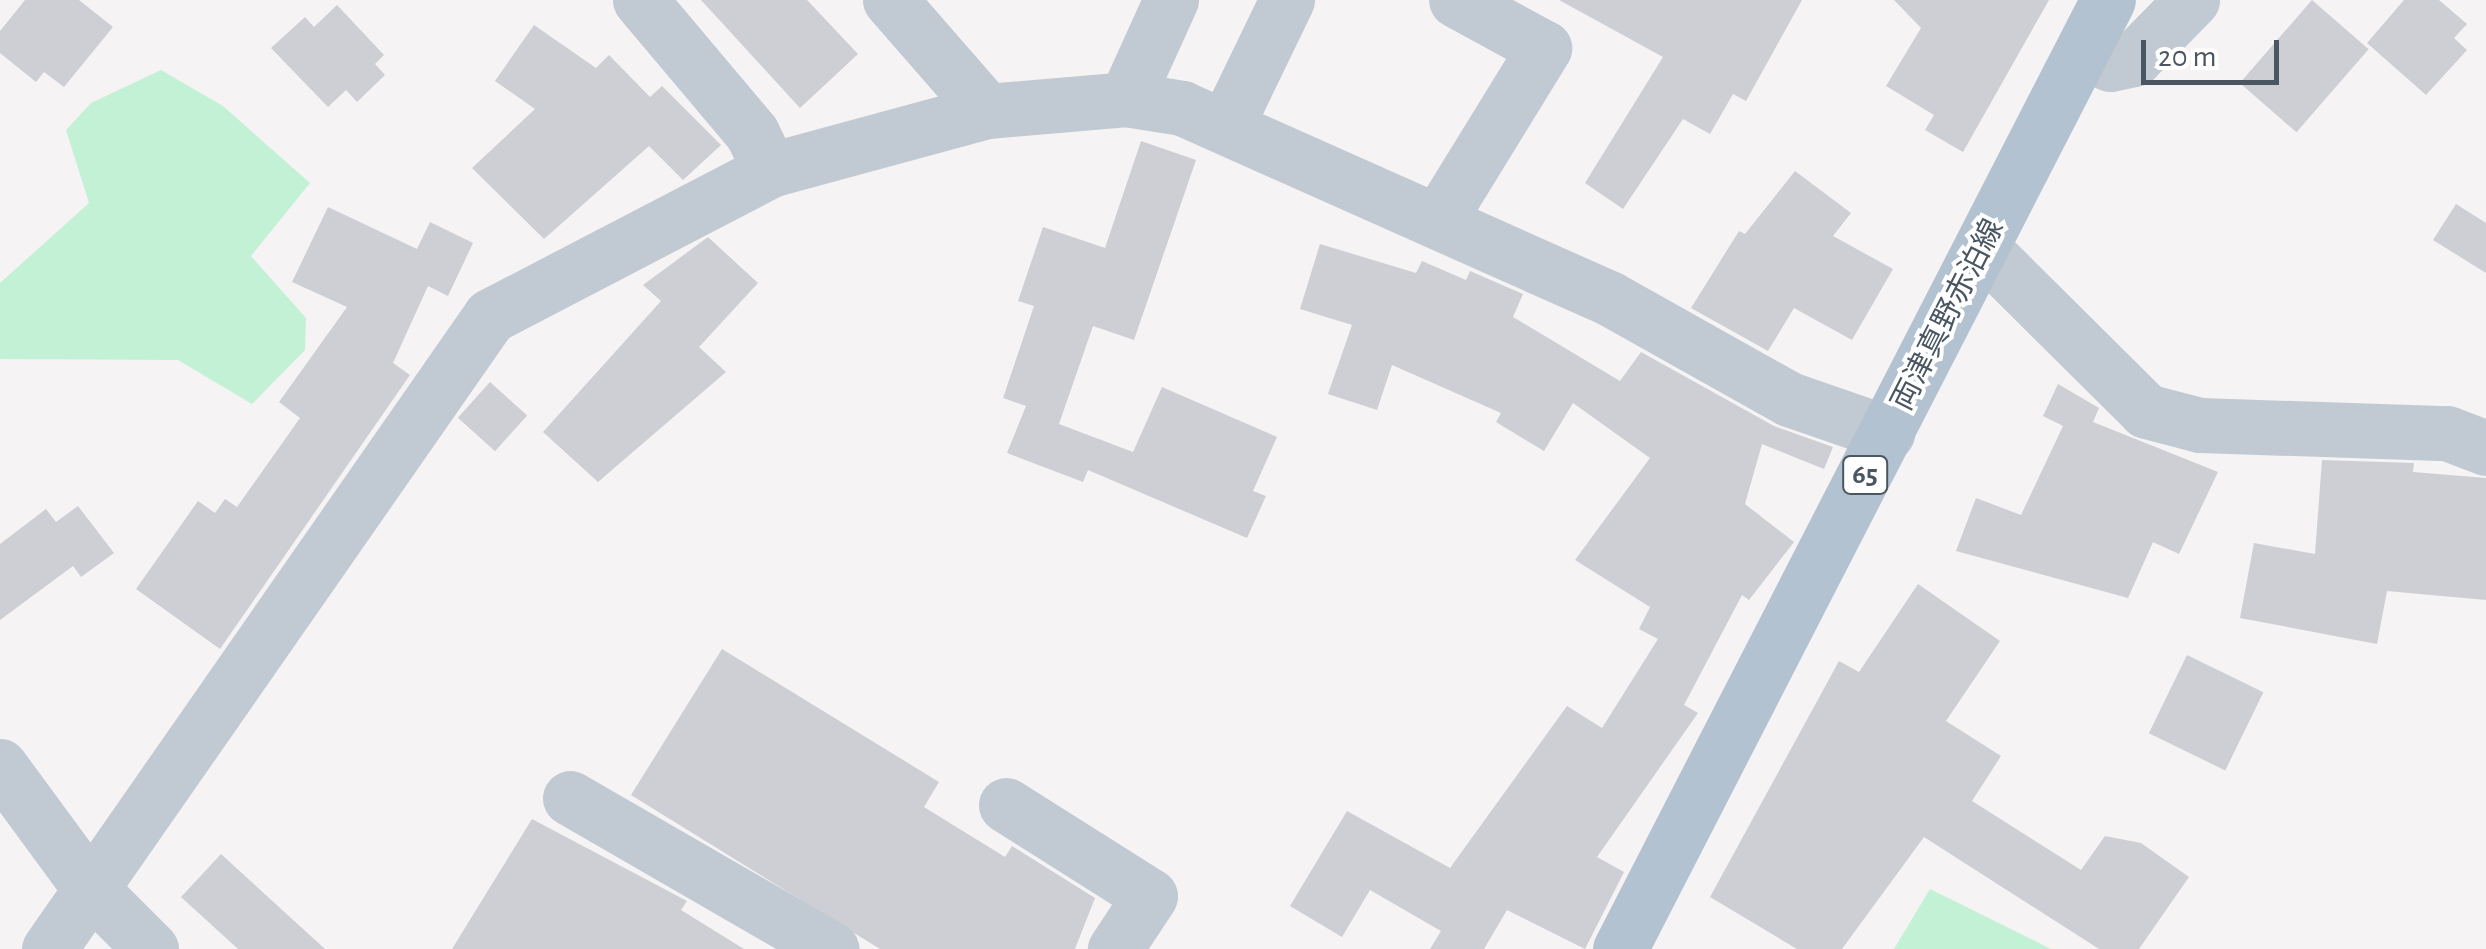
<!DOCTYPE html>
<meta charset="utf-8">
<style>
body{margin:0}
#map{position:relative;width:2486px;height:949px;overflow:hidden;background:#f5f3f3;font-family:"Alegreya Sans","Noto Sans JP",sans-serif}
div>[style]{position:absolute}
.green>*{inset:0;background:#c3f1d5}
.building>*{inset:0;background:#cdcfd5;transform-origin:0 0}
.minor>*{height:55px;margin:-27.5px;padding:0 27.5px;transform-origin:27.5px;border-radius:27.5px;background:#c1cad2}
.major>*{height:55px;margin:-27.5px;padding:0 27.5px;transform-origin:27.5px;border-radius:27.5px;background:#b3c2d1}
span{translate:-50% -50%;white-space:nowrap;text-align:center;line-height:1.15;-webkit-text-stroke:8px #fff;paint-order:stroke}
.shield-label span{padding:2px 8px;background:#fff;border:2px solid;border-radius:8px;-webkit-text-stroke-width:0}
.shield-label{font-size:28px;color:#4a5661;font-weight:700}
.street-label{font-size:30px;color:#4a5661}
.scale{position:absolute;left:2141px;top:40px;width:138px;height:45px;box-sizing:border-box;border:5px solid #4a5661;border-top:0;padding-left:12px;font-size:30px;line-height:35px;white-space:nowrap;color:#4a5661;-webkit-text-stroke:8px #fff;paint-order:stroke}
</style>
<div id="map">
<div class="green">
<i style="clip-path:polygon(161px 70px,223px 106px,310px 183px,251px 256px,306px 318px,305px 350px,252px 404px,178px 360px,0 359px,0 283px,89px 203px,66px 130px,91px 103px)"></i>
<i style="clip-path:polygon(1930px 889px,2051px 949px,1894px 949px)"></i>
</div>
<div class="building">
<i style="clip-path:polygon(25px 0,79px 0,113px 27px,64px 87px,44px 72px,36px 82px,0 53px,0 31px)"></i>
<i style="clip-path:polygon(701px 0,807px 0,858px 54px,800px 108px)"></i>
<i style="clip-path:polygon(1559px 0,1802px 0,1746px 101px,1733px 94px,1710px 134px,1683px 119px,1623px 209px,1585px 183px,1663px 57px)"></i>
<i style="clip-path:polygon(1894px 0,2049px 0,1963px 152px,1925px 130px,1934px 115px,1886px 86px,1921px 28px)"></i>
<i style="left:2312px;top:0;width:75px;height:110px;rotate:41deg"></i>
<i style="clip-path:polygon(2404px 0,2439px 0,2467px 24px,2454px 38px,2467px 50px,2426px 95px,2367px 43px)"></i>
<i style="clip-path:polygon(337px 5px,384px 55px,375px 64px,385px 75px,357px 102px,346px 90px,328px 107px,271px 48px,305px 17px,314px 27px)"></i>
<i style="clip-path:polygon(534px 25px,596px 68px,609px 55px,650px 97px,662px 86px,721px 145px,683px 180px,649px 146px,544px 239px,472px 168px,535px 109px,495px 81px)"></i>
<i style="clip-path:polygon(1141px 141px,1196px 160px,1134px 340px,1093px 326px,1059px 424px,1133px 452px,1162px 387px,1277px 437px,1253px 491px,1266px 496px,1247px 538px,1088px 470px,1083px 482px,1007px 453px,1026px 406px,1003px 398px,1034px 306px,1018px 301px,1043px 227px,1105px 248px)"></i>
<i style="clip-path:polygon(1795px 171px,1851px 213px,1833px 236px,1893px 269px,1852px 340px,1794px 308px,1768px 351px,1691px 308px,1739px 231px,1745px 234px)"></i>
<i style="clip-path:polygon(2456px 204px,2486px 223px,2486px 273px,2433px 240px)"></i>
<i style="clip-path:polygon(328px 207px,417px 249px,430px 222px,473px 243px,448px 296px,428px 286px,393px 363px,410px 375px,220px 649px,136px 589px,198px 501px,215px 513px,225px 499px,237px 507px,300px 418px,279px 402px,347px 307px,292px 282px)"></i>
<i style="clip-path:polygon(708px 237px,758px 283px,699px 347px,726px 372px,598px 482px,543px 432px,661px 301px,643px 285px)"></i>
<i style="clip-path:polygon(1320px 244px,1416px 273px,1422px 261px,1466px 280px,1470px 271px,1523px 294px,1513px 317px,1620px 381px,1641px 352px,1774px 426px,1833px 447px,1824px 469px,1762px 444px,1745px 504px,1794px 542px,1749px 600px,1742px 595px,1684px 705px,1698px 713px,1597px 857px,1624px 872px,1585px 949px,1507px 910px,1484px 949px,1430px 949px,1441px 931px,1370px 890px,1342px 937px,1290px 906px,1347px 811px,1450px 868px,1567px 706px,1602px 728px,1658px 639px,1639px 629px,1650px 607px,1575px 560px,1650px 458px,1573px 403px,1544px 451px,1496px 422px,1501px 413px,1392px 365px,1377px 410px,1328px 394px,1352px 325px,1300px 309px)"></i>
<i style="left:490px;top:382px;width:50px;height:48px;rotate:42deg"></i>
<i style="clip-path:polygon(2058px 384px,2099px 408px,2093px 422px,2218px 472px,2179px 554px,2153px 542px,2128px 598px,1956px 551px,1976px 498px,2021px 515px,2063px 426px,2043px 416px)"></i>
<i style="clip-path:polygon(2322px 460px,2414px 463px,2413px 472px,2486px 478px,2486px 600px,2387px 591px,2377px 644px,2240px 618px,2254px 543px,2315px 554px)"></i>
<i style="clip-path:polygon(78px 506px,114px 553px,81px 577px,73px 566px,0 620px,0 544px,46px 509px,56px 522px)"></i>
<i style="clip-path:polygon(1918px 584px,2000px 641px,1946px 721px,2001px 756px,1972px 801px,2081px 870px,2105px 836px,2141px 843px,2189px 877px,2139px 949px,2099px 949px,1924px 837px,1842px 949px,1797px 949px,1710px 897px,1839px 661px,1859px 672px)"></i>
<i style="clip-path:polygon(722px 649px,939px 782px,924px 807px,1005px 857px,1012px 846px,1095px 898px,1075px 949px,880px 949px,631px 795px)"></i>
<i style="left:2187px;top:655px;width:85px;height:87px;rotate:26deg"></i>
<i style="clip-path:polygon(532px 819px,687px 901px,681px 910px,744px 949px,452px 949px)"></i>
<i style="clip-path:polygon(221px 854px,325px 949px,238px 949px,181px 897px)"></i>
</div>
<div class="minor">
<i style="left:640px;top:0;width:174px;rotate:49.9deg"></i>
<i style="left:752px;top:133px;width:41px;rotate:64.1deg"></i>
<i style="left:890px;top:0;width:147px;rotate:48.9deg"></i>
<i style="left:2082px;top:52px;width:30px;rotate:23deg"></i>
<i style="left:2110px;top:64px;width:25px;rotate:-12deg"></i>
<i style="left:2134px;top:59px;width:83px;rotate:-45.5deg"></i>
<i style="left:1126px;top:99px;width:109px;rotate:-65.6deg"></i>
<i style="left:1227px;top:124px;width:138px;rotate:-64.2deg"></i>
<i style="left:1439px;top:219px;width:201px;rotate:-58.4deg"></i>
<i style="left:1544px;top:48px;width:100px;rotate:-151.4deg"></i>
<i style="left:1982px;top:248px;width:231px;rotate:44.8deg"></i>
<i style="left:2146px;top:411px;width:56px;rotate:14.5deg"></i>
<i style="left:2200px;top:425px;width:247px;rotate:1.9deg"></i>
<i style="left:2447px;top:433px;width:42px;rotate:21deg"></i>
<i style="left:0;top:766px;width:150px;rotate:53.7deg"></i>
<i style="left:89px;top:887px;width:88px;rotate:45deg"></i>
<i style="left:570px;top:798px;width:302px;rotate:30deg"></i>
<i style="left:1006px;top:805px;width:170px;rotate:32.3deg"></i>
<i style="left:1150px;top:896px;width:64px;rotate:123.4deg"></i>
<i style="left:49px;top:949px;width:771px;rotate:-55.14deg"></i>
<i style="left:490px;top:316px;width:316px;rotate:-27.5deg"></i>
<i style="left:770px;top:170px;width:225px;rotate:-15.2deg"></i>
<i style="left:987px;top:111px;width:140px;rotate:-4.9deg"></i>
<i style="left:1126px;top:99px;width:57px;rotate:9.1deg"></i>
<i style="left:1182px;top:108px;width:467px;rotate:24deg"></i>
<i style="left:1609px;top:298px;width:206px;rotate:29.3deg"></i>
<i style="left:1789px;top:399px;width:104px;rotate:19.1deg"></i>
</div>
<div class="major">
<i style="left:1620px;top:949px;width:1067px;rotate:-62.79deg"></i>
</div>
<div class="shield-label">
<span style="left:1865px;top:475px">65</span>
</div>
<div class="street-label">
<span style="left:1948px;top:315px;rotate:-63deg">両津真野赤泊線</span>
</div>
<div class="scale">20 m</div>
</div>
